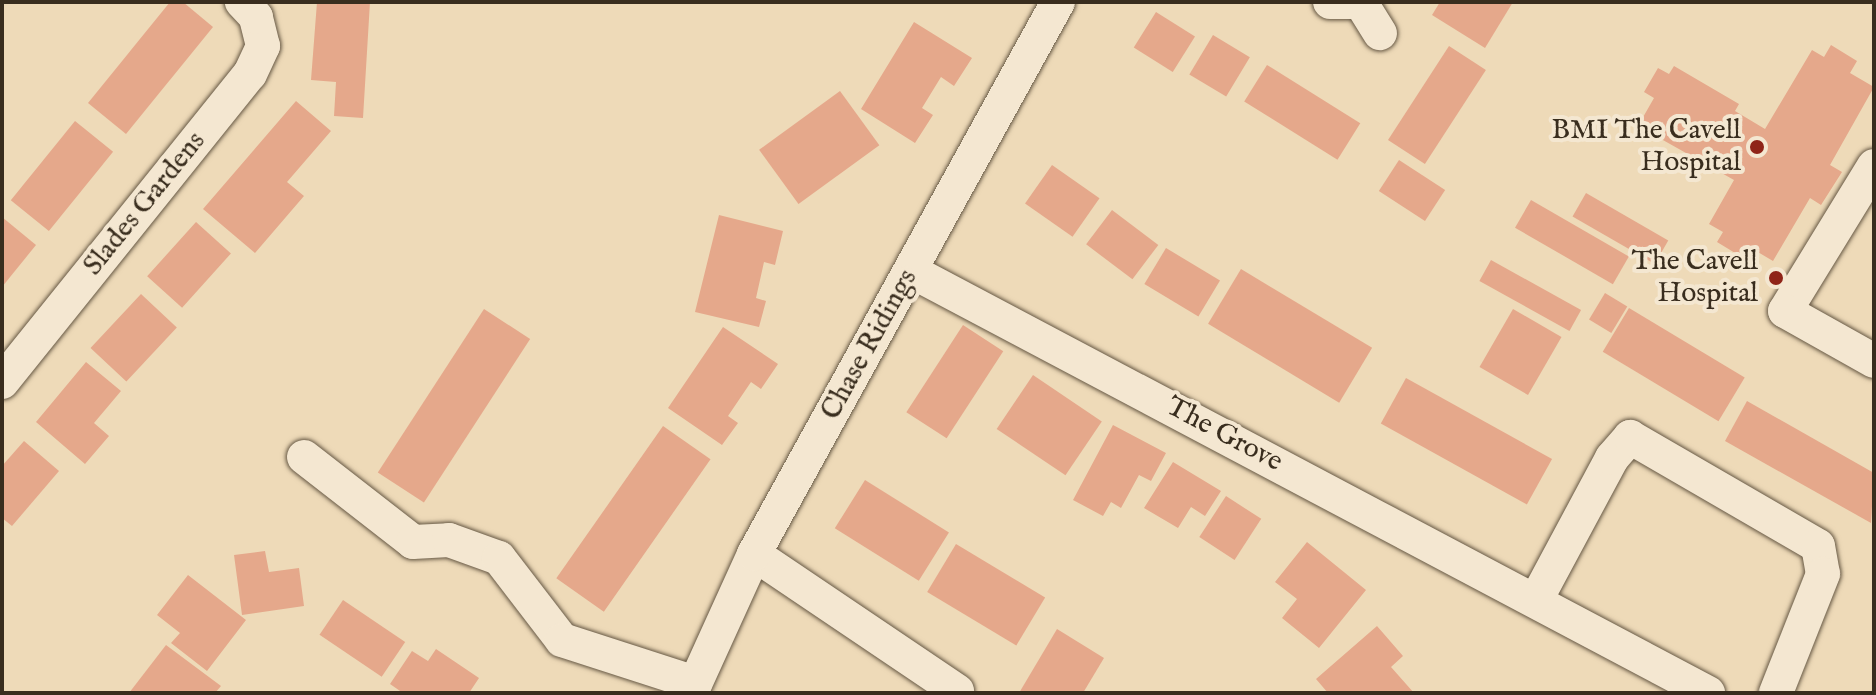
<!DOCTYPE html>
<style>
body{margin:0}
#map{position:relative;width:1876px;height:695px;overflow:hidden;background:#eedab8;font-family:"IM FELL English",serif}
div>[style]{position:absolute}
.building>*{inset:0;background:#e5a88b;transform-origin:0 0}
.roads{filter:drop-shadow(0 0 2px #665844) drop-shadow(0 0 2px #665844)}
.street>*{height:34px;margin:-17px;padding:0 17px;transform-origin:17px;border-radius:17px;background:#f4e7d1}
.dots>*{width:22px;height:22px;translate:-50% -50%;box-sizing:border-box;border:4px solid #f4e7d1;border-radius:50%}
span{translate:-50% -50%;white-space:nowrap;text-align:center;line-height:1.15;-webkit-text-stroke:8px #f4e7d1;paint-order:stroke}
.poi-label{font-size:28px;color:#392d1e}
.right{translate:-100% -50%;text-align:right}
.street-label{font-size:28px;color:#392d1e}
.frame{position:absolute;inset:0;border:4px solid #392d1e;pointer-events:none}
</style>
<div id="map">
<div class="building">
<i style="clip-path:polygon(170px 2px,183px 2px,213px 27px,126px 134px,88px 103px)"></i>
<i style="clip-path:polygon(317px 2px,370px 2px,363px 118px,334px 116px,336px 82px,311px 80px)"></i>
<i style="clip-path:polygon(1440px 2px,1513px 2px,1485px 48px,1432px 15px)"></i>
<i style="left:1156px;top:12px;width:46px;height:42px;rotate:32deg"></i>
<i style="clip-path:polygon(914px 22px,972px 58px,954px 86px,941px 77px,922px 108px,933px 115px,915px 143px,861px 109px)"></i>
<i style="left:1213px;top:35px;width:43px;height:46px;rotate:31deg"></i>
<i style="clip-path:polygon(1831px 45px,1857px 61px,1850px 73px,1874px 87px,1830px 165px,1842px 172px,1821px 205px,1810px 198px,1773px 261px,1746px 245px,1740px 256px,1717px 242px,1723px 232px,1709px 224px,1734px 180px,1638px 126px,1654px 98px,1644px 92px,1658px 68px,1669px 74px,1674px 66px,1739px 104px,1735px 111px,1765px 129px,1812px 50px,1824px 57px)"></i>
<i style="left:1449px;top:46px;width:44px;height:112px;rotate:33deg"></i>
<i style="left:1267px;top:65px;width:110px;height:43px;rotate:32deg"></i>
<i style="left:840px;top:91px;width:67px;height:100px;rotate:54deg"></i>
<i style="clip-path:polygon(296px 101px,331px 131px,287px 182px,304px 196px,255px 253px,203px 209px)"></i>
<i style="left:75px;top:121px;width:49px;height:102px;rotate:39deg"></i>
<i style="left:1399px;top:160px;width:55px;height:37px;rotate:33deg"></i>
<i style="left:1052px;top:165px;width:58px;height:47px;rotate:35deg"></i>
<i style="left:1586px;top:193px;width:95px;height:27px;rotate:30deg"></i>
<i style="left:1531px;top:200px;width:113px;height:32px;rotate:30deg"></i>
<i style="left:1112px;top:210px;width:58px;height:43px;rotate:37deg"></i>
<i style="clip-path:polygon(719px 215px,783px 231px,775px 265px,764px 262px,756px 298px,766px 301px,759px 327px,695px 312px)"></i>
<i style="clip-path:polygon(2px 217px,36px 245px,2px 287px)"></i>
<i style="left:196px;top:222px;width:47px;height:73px;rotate:42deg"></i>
<i style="left:1166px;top:248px;width:63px;height:42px;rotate:31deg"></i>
<i style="left:1491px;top:260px;width:103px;height:24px;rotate:29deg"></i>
<i style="left:1241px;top:269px;width:153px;height:64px;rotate:31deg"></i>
<i style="left:1605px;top:293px;width:26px;height:31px;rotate:31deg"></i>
<i style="left:141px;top:294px;width:49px;height:74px;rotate:43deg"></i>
<i style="left:1629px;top:308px;width:135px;height:51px;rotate:31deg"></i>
<i style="left:484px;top:309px;width:55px;height:195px;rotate:33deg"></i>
<i style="left:1513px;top:309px;width:56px;height:67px;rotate:30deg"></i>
<i style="left:963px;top:325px;width:48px;height:104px;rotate:33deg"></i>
<i style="clip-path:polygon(723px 327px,778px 364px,761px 389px,751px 382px,728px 416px,738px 423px,722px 445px,668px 408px)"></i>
<i style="clip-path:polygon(86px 362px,121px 391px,94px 423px,109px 436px,85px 464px,36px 422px)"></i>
<i style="left:1033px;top:375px;width:83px;height:65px;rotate:34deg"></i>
<i style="left:1406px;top:378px;width:167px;height:52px;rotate:29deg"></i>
<i style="clip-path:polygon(1747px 401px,1874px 473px,1871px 523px,1725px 441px)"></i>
<i style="clip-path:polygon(1113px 425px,1166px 453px,1151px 481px,1139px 475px,1121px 508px,1111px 502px,1103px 516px,1073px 500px)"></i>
<i style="left:663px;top:426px;width:58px;height:186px;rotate:35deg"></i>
<i style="clip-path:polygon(24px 441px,59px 471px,12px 526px,2px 518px,2px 466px)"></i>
<i style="clip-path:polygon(1173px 462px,1221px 491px,1205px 516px,1191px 507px,1178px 528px,1144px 508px)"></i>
<i style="left:865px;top:480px;width:99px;height:57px;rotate:32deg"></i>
<i style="left:1226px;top:496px;width:42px;height:49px;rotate:33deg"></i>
<i style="clip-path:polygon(1307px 542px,1366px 590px,1319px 648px,1282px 618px,1297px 599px,1275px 582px)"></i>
<i style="left:956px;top:544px;width:104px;height:56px;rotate:31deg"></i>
<i style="clip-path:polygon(265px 551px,269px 572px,299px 568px,304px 606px,242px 615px,234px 555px)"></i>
<i style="clip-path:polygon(188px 575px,246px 620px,207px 671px,171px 643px,180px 633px,157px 615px)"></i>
<i style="left:343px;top:600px;width:75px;height:42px;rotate:34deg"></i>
<i style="clip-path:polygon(1377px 626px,1403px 656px,1391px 667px,1414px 693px,1328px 693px,1316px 679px)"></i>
<i style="clip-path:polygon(1057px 629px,1104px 658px,1083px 693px,1019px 693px)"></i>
<i style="clip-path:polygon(166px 645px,221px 686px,215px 693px,129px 693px)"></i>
<i style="clip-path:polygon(436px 649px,479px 678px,469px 693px,403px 693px,390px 684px,412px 651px,428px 661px)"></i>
</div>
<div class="roads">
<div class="street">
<i style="left:1330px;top:2px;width:35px"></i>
<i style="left:1363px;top:6px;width:32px;rotate:58deg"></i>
<i style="left:1874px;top:166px;width:170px;rotate:121.5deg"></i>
<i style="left:1785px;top:311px;width:102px;rotate:29.3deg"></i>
<i style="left:911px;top:271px;width:902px;rotate:27.9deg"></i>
<i style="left:2px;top:382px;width:395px;rotate:-51.2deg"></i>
<i style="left:250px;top:74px;width:31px;rotate:-65deg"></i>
<i style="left:263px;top:46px;width:30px;rotate:-104deg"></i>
<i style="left:256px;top:17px;width:21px;rotate:-133deg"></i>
<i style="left:304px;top:457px;width:138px;rotate:37.9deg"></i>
<i style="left:413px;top:542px;width:36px;rotate:-3deg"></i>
<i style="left:449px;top:540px;width:53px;rotate:19.8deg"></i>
<i style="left:499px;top:558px;width:103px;rotate:52.5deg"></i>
<i style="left:562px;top:640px;width:140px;rotate:17.9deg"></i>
<i style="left:754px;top:554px;width:245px;rotate:34deg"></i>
<i style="left:1537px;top:598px;width:159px;rotate:-61.8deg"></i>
<i style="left:1612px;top:458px;width:28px;rotate:-49deg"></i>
<i style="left:1630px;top:437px;width:217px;rotate:30.1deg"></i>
<i style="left:1818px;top:546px;width:28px;rotate:80deg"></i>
<i style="left:1823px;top:574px;width:128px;rotate:111.6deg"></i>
<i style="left:691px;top:693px;width:153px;rotate:-65.6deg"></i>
<i style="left:754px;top:554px;width:630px;rotate:-61.16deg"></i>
</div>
</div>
<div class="dots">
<i style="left:1757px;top:147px;background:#8f2418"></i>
<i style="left:1776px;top:278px;background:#8f2418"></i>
</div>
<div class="poi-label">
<span class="right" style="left:1741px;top:147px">BMI The Cavell<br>Hospital</span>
<span class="right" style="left:1758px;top:278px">The Cavell<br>Hospital</span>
</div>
<div class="street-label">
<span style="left:145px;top:204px;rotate:-51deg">Slades Gardens</span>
<span style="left:870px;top:345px;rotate:-61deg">Chase Ridings</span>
<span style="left:1224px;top:435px;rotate:28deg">The Grove</span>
</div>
<div class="frame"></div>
</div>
